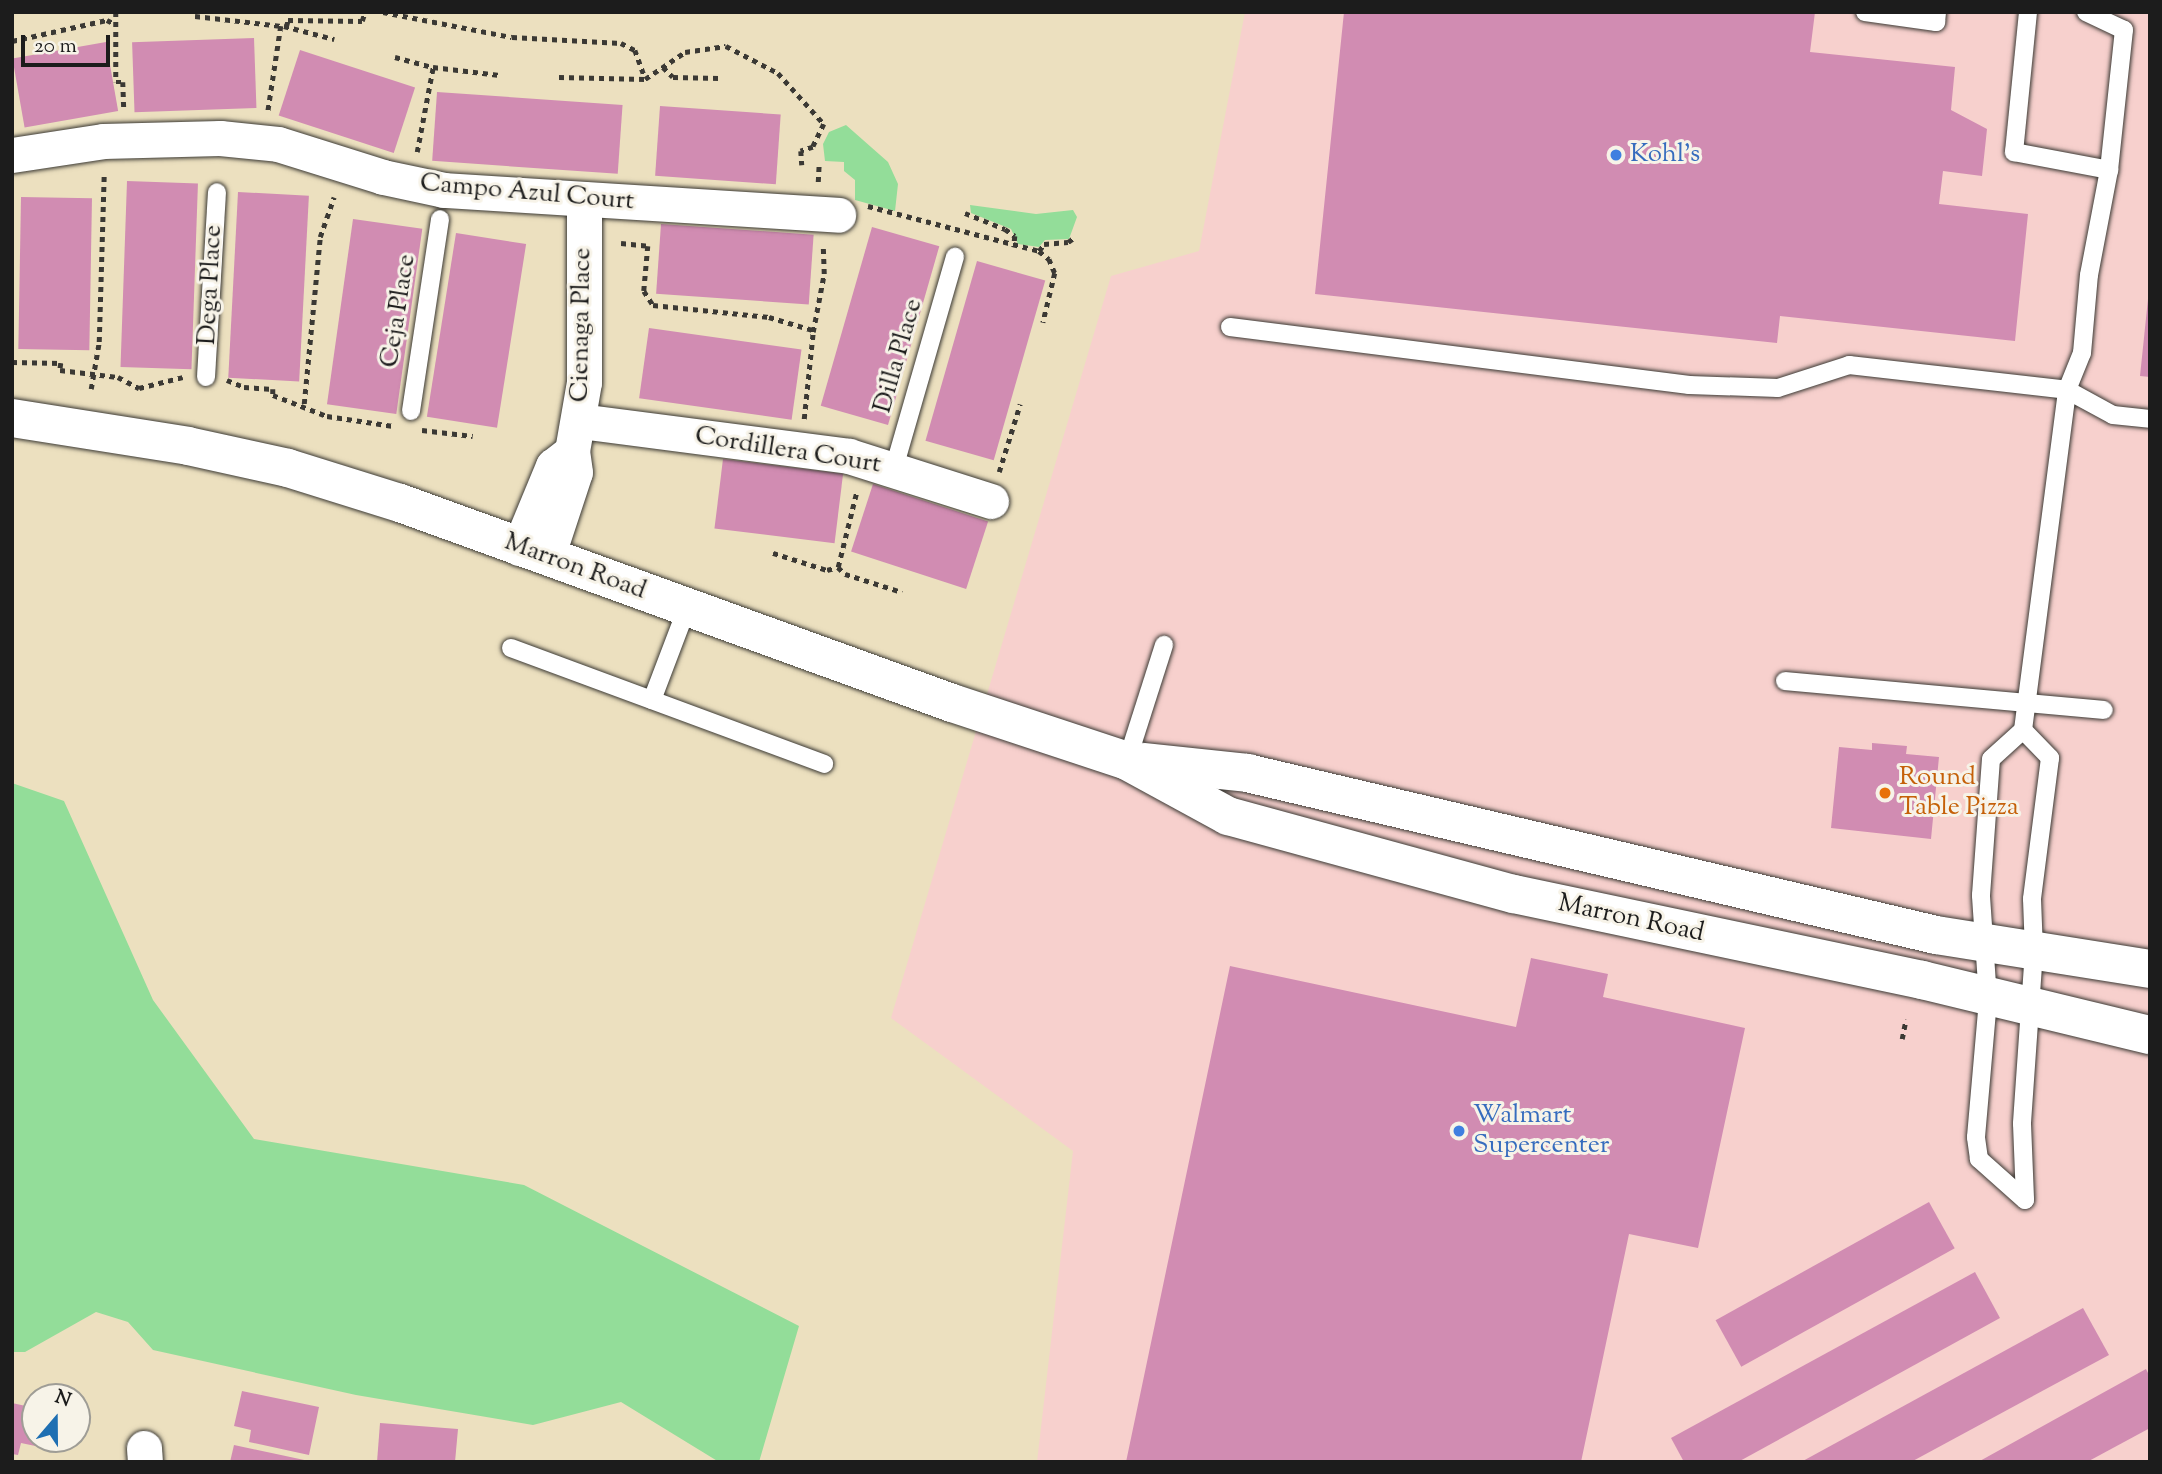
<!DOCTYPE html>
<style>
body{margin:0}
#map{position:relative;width:2162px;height:1474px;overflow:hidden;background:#ece0bf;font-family:"Sorts Mill Goudy",serif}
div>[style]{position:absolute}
.built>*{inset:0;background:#f7d0cd}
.green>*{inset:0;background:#93dd99}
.building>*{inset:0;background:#d18cb2;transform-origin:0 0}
.path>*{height:4.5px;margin-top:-2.25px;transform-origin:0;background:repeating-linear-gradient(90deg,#3b3934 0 5px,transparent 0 10px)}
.roads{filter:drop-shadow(0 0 2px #3b3934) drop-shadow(0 0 2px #3b3934)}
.service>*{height:18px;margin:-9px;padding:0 9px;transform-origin:9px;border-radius:9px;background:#fff}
.minor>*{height:35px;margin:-17.5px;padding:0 17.5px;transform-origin:17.5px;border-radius:17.5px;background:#fff}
.tertiary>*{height:38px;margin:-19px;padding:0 19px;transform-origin:19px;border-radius:19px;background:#fff}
.dots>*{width:19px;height:19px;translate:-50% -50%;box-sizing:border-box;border:4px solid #f7f3e8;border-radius:50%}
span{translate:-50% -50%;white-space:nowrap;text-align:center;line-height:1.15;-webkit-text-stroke:6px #f7f3e8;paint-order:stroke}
.shop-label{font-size:26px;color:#366cbe}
.left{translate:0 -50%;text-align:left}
.street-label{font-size:26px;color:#1c1c1c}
.food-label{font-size:26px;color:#c56008}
.frame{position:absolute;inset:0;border:14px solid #1c1c1c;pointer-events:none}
.north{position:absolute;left:21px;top:1383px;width:70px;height:70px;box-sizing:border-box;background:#f7f3e8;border:2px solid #9f9d96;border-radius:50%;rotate:20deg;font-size:19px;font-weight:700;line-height:28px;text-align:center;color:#1c1c1c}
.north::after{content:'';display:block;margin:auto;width:24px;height:32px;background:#1f6fb2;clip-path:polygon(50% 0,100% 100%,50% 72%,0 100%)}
.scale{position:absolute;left:21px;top:35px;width:89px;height:32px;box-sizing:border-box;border:4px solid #1c1c1c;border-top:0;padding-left:9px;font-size:21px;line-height:24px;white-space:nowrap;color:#1c1c1c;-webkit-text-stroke:5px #f7f3e8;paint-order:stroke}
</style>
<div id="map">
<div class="built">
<i style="clip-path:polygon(1245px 12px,2150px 12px,2150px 1462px,1037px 1462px,1073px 1151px,891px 1018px,1111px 276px,1199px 251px)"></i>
</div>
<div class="green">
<i style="clip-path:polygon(846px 125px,888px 162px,898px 184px,895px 211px,855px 200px,855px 180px,844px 171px,844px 162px,825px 161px,823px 144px,829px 132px)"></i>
<i style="clip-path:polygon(970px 205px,1036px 214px,1073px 210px,1077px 217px,1069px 239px,1045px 240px,1039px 247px,1018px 244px,1011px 229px,971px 213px)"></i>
<i style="clip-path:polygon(12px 783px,64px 801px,153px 1000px,254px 1139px,524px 1185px,799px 1326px,759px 1462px,719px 1462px,621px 1402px,533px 1425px,356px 1395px,153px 1350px,128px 1322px,96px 1312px,25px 1352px,12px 1352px)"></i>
</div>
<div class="building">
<i style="clip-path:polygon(1344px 12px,1815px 12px,1810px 52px,1955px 67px,1951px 110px,1987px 129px,1982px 176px,1943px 171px,1939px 204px,2028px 214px,2015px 341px,1780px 316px,1777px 343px,1315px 294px)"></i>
<i style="left:254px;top:38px;width:70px;height:122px;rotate:88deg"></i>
<i style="left:106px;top:42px;width:70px;height:95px;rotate:80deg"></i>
<i style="left:300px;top:50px;width:121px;height:69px;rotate:18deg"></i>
<i style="left:437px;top:92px;width:186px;height:69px;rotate:4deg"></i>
<i style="left:660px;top:106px;width:121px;height:70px;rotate:4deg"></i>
<i style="left:127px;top:181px;width:71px;height:186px;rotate:2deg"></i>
<i style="left:238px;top:192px;width:71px;height:186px;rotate:3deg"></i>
<i style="left:21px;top:197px;width:71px;height:152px;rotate:1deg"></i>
<i style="left:353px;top:219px;width:70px;height:187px;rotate:8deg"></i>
<i style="left:661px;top:224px;width:153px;height:70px;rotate:4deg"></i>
<i style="left:872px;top:227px;width:70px;height:186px;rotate:16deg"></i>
<i style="left:456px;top:233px;width:71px;height:186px;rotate:9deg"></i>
<i style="left:977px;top:261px;width:71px;height:187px;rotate:16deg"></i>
<i style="clip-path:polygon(2148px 299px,2150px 299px,2150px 377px,2140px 376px)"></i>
<i style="left:649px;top:328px;width:154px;height:71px;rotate:8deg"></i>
<i style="left:723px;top:459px;width:121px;height:70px;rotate:7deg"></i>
<i style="left:873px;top:484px;width:121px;height:71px;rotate:18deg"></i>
<i style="clip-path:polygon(1872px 743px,1907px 746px,1906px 754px,1939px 757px,1931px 839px,1831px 828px,1839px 747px,1872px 750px)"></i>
<i style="clip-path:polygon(1531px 958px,1608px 974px,1603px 997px,1745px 1028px,1698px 1248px,1629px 1234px,1581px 1462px,1126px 1462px,1230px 966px,1516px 1027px)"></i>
<i style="left:1929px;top:1202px;width:53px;height:244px;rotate:61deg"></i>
<i style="clip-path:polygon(1975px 1272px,2000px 1318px,1738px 1462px,1684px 1462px,1671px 1438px)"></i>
<i style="clip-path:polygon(2083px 1308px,2109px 1355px,1911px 1462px,1801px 1462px)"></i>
<i style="clip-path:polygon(2146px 1369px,2150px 1377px,2150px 1428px,2087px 1462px,1978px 1462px)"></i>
<i style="clip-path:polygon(242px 1391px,319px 1407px,309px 1455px,249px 1442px,251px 1430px,234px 1426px)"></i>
<i style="clip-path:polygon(12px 1403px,35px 1408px,35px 1439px,47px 1439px,45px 1448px,21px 1443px,18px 1455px,12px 1454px)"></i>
<i style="clip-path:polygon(380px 1423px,458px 1429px,455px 1462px,377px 1462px)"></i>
<i style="clip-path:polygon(234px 1445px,309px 1461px,309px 1462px,230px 1462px)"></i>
</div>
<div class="path">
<i style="left:116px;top:12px;width:70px;rotate:90deg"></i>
<i style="left:116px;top:82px;width:7px"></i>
<i style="left:123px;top:82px;width:28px;rotate:88deg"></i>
<i style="left:383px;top:12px;width:131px;rotate:11deg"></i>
<i style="left:512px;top:37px;width:109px;rotate:3.2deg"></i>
<i style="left:621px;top:43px;width:16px;rotate:27deg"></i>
<i style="left:635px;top:50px;width:30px;rotate:70deg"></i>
<i style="left:195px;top:16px;width:87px;rotate:6.6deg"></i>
<i style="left:281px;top:26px;width:87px;rotate:98.6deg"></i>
<i style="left:284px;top:26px;width:52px;rotate:14.6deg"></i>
<i style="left:286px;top:27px;width:7px;rotate:-74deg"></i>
<i style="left:288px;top:20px;width:74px;rotate:0.8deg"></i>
<i style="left:362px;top:21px;width:9px;rotate:-72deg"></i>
<i style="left:12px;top:41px;width:97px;rotate:-12.5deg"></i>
<i style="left:107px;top:20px;width:9px;rotate:27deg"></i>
<i style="left:395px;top:57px;width:39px;rotate:15deg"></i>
<i style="left:433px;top:67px;width:67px;rotate:6.8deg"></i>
<i style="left:663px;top:67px;width:14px;rotate:45deg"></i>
<i style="left:673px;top:77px;width:46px;rotate:1.2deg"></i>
<i style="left:559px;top:77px;width:86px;rotate:1.3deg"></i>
<i style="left:645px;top:79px;width:48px;rotate:-34deg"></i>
<i style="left:685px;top:52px;width:41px;rotate:-8.3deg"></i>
<i style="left:726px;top:46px;width:59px;rotate:27.4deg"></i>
<i style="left:778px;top:73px;width:69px;rotate:48deg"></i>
<i style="left:824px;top:124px;width:25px;rotate:116deg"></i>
<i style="left:813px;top:147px;width:13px;rotate:162deg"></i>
<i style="left:801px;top:151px;width:14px;rotate:86deg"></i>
<i style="left:417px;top:152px;width:86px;rotate:-79.3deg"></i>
<i style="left:818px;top:182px;width:17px;rotate:-87deg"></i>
<i style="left:868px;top:206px;width:177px;rotate:14.7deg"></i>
<i style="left:1039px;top:251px;width:13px;rotate:39deg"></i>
<i style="left:1049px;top:259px;width:15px;rotate:67deg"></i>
<i style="left:1055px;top:273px;width:51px;rotate:103.5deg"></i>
<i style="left:965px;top:213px;width:43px;rotate:21.8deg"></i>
<i style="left:1005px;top:229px;width:12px;rotate:35deg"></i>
<i style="left:1015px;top:236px;width:11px;rotate:95deg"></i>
<i style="left:621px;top:243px;width:27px;rotate:6deg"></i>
<i style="left:648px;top:246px;width:45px;rotate:95.1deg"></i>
<i style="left:644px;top:291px;width:17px;rotate:57deg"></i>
<i style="left:653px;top:305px;width:117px;rotate:5.9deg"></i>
<i style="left:769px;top:317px;width:46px;rotate:16.5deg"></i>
<i style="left:1039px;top:251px;width:9px;rotate:-54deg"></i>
<i style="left:1044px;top:244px;width:24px;rotate:-5deg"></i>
<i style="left:1068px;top:242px;width:9px;rotate:-36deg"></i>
<i style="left:12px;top:362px;width:49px;rotate:1.2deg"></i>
<i style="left:61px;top:363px;width:7px;rotate:98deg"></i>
<i style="left:60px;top:370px;width:58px;rotate:6.9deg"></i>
<i style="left:118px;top:377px;width:24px;rotate:28deg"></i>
<i style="left:139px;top:388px;width:45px;rotate:-14deg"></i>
<i style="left:227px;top:380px;width:18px;rotate:22deg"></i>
<i style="left:244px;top:387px;width:29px;rotate:4deg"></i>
<i style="left:273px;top:389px;width:6px;rotate:90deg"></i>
<i style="left:273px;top:395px;width:58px;rotate:21.3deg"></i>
<i style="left:327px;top:416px;width:67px;rotate:8.6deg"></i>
<i style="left:91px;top:389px;width:48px;rotate:-80.3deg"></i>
<i style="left:99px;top:342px;width:167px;rotate:-88.3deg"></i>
<i style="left:304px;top:404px;width:168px;rotate:-84.5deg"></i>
<i style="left:320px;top:237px;width:42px;rotate:-70.7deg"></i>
<i style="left:804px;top:419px;width:87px;rotate:-84.1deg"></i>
<i style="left:813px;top:332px;width:59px;rotate:-79.3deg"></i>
<i style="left:824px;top:274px;width:29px;rotate:-92deg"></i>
<i style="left:422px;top:430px;width:51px;rotate:6.7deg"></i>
<i style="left:999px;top:472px;width:71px;rotate:-72.8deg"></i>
<i style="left:773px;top:553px;width:57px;rotate:17.5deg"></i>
<i style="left:827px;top:570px;width:11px;rotate:-15deg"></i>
<i style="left:838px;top:567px;width:10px;rotate:45deg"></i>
<i style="left:845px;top:574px;width:60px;rotate:17.5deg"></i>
<i style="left:838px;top:567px;width:79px;rotate:-76.1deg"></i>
<i style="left:1902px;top:1039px;width:20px;rotate:-79deg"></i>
</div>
<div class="roads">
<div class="service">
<i style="left:1865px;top:12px;width:72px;rotate:8deg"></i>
<i style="left:1936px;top:22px;width:10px;rotate:-84deg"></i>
<i style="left:2028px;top:12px;width:141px;rotate:95.7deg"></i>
<i style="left:2014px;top:152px;width:97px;rotate:10.7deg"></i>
<i style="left:1230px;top:327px;width:463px;rotate:7.2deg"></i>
<i style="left:1689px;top:385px;width:89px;rotate:1.9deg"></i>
<i style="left:1778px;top:388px;width:75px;rotate:-17.9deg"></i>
<i style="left:1849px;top:365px;width:219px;rotate:6.5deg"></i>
<i style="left:2067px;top:390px;width:52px;rotate:28.5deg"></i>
<i style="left:2113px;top:415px;width:37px;rotate:6deg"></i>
<i style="left:206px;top:377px;width:185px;rotate:-86.6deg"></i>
<i style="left:411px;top:411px;width:194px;rotate:-81.4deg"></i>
<i style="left:894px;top:468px;width:220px;rotate:-73.9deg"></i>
<i style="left:511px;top:648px;width:334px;rotate:20.3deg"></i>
<i style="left:1785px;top:681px;width:320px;rotate:5.2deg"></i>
<i style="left:652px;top:700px;width:98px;rotate:-69.2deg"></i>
<i style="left:2023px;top:730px;width:39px;rotate:46deg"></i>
<i style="left:2050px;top:758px;width:142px;rotate:97.3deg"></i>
<i style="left:2032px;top:899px;width:52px;rotate:87.8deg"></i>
<i style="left:2034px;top:951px;width:173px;rotate:94deg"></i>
<i style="left:2022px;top:1124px;width:76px;rotate:87.7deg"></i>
<i style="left:2025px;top:1200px;width:62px;rotate:-138.3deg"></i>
<i style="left:1979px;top:1159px;width:22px;rotate:-98deg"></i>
<i style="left:1976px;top:1137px;width:139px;rotate:-85deg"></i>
<i style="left:1988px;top:999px;width:104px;rotate:-93.9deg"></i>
<i style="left:1981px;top:895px;width:136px;rotate:-85.8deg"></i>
<i style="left:1991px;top:759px;width:43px;rotate:-42.2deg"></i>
<i style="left:2023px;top:730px;width:343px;rotate:-82.6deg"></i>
<i style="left:2067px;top:390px;width:40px;rotate:-68deg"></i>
<i style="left:2082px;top:353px;width:78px;rotate:-84.9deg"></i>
<i style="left:2089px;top:275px;width:107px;rotate:-79.2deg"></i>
<i style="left:2109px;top:170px;width:141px;rotate:-83.9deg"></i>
<i style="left:2124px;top:30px;width:42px;rotate:-154.7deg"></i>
<i style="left:1127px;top:761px;width:122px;rotate:-72.3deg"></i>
</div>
<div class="minor">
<i style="left:12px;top:155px;width:92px;rotate:-8.7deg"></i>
<i style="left:103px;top:141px;width:117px;rotate:-1.5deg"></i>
<i style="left:220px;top:138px;width:58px;rotate:5.9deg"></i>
<i style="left:278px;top:144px;width:110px;rotate:17.4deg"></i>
<i style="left:383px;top:177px;width:62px;rotate:12deg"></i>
<i style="left:444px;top:190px;width:395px;rotate:3.6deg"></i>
<i style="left:580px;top:421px;width:271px;rotate:7.4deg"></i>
<i style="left:849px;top:456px;width:149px;rotate:17.6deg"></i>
<i style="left:519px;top:548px;width:89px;rotate:-67.5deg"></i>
<i style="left:553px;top:466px;width:24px;rotate:-38deg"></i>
<i style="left:547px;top:557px;width:89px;rotate:-71.8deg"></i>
<i style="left:575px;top:472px;width:21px;rotate:-98deg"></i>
<i style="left:572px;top:451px;width:70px;rotate:-80.1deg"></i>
<i style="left:584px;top:382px;width:183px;rotate:-90deg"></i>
<i style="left:144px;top:1448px;width:14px;rotate:86deg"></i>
</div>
<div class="tertiary">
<i style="left:12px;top:418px;width:178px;rotate:9deg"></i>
<i style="left:188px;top:446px;width:102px;rotate:12.4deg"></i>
<i style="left:288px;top:468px;width:117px;rotate:17.4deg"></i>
<i style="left:400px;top:503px;width:587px;rotate:19.92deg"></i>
<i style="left:952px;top:703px;width:184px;rotate:18.3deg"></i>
<i style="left:1127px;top:761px;width:115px;rotate:28.6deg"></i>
<i style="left:1228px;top:816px;width:296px;rotate:15.3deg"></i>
<i style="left:1514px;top:894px;width:417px;rotate:11.9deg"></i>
<i style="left:1922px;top:980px;width:235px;rotate:13.6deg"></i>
<i style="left:1143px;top:762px;width:105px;rotate:6deg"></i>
<i style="left:1247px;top:773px;width:708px;rotate:13.23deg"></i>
<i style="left:1936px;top:935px;width:217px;rotate:9deg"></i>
</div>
</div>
<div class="dots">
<i style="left:1616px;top:155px;background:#3f7fe0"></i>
<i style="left:1885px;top:793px;background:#e8710a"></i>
<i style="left:1459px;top:1131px;background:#3f7fe0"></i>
</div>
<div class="shop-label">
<span class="left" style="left:1630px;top:155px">Kohl's</span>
<span class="left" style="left:1473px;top:1131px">Walmart<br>Supercenter</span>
</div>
<div class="street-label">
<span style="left:527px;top:193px;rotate:5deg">Campo Azul Court</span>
<span style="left:211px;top:285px;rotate:-87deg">Dega Place</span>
<span style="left:399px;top:311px;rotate:-81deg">Ceja Place</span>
<span style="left:582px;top:325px;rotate:-89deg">Cienaga Place</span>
<span style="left:899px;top:356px;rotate:-74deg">Dilla Place</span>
<span style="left:788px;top:451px;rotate:9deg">Cordillera Court</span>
<span style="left:575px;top:567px;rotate:20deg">Marron Road</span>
<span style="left:1631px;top:919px;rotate:12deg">Marron Road</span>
</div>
<div class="food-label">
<span class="left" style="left:1899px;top:793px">Round<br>Table Pizza</span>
</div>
<div class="frame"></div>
<div class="north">N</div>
<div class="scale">20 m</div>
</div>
